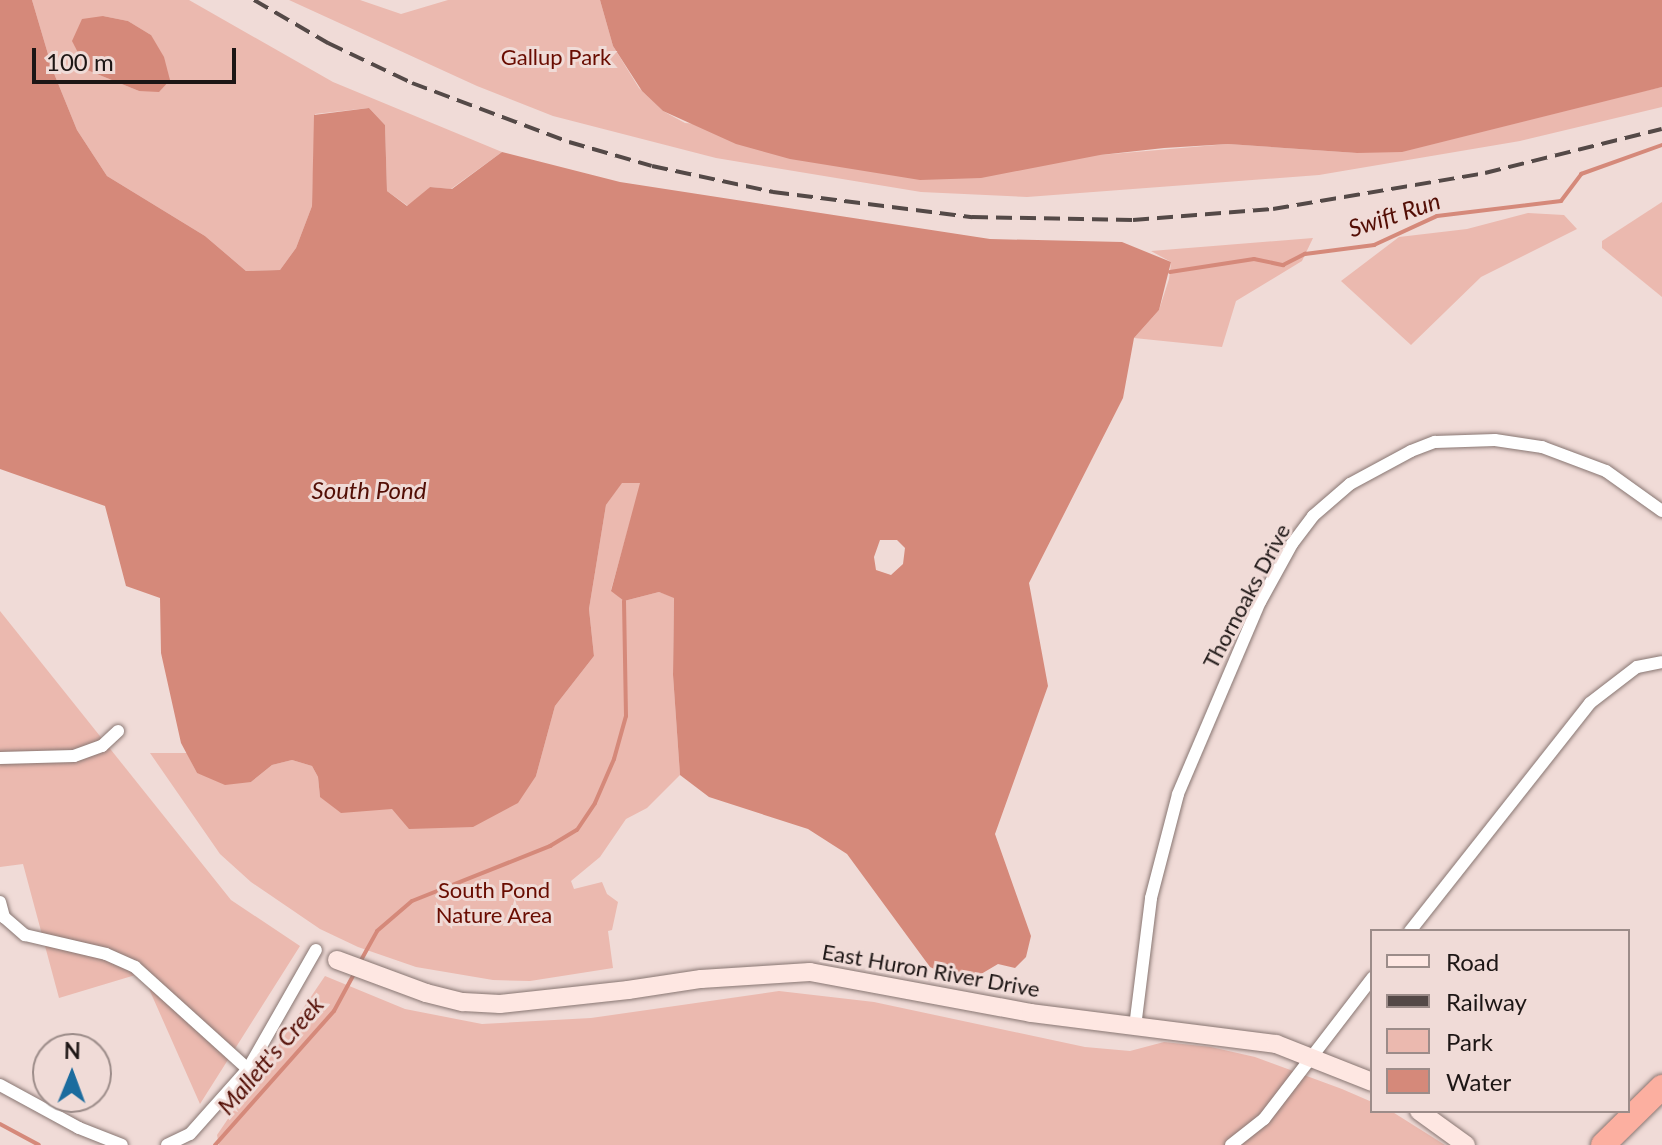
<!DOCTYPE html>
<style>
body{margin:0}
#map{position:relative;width:1662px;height:1145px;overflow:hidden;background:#f0dbd7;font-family:Lato,sans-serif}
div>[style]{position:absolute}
.green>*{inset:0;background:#ebb9af}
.water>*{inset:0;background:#d5897a}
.stream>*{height:4px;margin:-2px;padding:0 2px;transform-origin:2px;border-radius:2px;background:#d5897a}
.roads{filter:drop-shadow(0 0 2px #887672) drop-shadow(0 0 2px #887672)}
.street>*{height:12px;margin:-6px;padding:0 6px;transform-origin:6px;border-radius:6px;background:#fff}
.secondary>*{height:18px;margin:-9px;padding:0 9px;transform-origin:9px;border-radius:9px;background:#fee7e2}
.highway>*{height:24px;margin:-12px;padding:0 12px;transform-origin:12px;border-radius:12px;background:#fcafa0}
.rail>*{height:4px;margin-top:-2px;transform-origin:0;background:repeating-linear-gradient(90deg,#544947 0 16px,transparent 0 24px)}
span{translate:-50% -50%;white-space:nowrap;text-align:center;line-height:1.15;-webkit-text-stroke:6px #f0dbd7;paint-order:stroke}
.park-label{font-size:22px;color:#690c01}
.street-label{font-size:22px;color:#1d1615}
.water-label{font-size:24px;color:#530e05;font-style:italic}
.legend{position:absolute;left:1370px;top:929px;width:260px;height:184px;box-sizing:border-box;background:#f0dbd7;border:2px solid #9c8c89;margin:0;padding:10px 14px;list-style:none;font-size:24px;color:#1d1615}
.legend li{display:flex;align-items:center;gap:16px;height:40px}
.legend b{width:40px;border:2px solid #9c8c89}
.north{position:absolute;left:32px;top:1033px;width:80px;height:80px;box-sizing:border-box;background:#f0dbd7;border:2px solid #9c8c89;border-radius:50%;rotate:1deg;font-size:22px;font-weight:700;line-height:32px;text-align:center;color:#1d1615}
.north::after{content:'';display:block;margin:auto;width:28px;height:36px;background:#1c6c9e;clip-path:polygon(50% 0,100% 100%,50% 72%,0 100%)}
.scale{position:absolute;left:32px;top:48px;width:204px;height:36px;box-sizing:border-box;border:4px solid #1d1615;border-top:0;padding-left:10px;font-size:24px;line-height:28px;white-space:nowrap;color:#1d1615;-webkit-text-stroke:6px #f0dbd7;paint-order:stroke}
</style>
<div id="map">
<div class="green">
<i style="clip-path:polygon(evenodd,32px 0,189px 0,333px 82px,502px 152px,451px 189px,430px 187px,408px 206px,387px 191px,385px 125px,369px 108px,315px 114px,312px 206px,296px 248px,280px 270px,246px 271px,205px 236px,107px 176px,77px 130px,53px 71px,32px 0,103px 16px,128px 21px,151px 35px,139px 91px,87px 70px,103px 16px)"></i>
<i style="clip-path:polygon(289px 0,360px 0,401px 14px,448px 0,600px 0,613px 46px,639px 88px,663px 111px,685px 123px,1100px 155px,1228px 144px,1357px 153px,1662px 87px,1662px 107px,1520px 141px,1319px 175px,1027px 197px,921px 192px,716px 158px,553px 116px,477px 86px)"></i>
<i style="clip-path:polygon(1662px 202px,1662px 297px,1602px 248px,1602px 241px)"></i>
<i style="clip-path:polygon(1528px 213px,1564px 215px,1577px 229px,1481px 277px,1411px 345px,1341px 281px,1399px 237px,1467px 229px)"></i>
<i style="clip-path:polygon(1313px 238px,1302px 261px,1236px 301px,1222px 347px,1134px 338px,1159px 310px,1169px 279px,1171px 262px,1151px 251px)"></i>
<i style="clip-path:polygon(622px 482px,641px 483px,611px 590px,624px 601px,659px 592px,674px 597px,673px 675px,680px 775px,647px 808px,626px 819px,600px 857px,571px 881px,574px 889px,602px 882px,607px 894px,618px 902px,612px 930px,608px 931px,613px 968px,530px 981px,493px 980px,416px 967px,358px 947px,320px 929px,251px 882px,220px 854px,150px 753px,187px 753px,197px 773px,251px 782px,272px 765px,292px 760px,312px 766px,318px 777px,320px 797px,536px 776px,555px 706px,594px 656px,589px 609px,606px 505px)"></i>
<i style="clip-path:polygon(0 611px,231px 900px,300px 946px,200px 1104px,142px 973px,59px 998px,23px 864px,0 867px)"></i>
<i style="clip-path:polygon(325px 976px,405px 1009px,482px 1024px,591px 1018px,779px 991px,874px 1002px,1085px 1047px,1130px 1051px,1164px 1042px,1211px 1047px,1255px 1057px,1342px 1089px,1372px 1102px,1372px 1111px,1391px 1111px,1445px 1145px,219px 1145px,217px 1135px)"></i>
</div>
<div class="water">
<i style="clip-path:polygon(evenodd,0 0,32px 0,53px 71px,77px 130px,107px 176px,205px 236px,246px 271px,280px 270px,296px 248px,312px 206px,314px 115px,369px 108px,385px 125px,387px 191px,407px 206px,430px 187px,452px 189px,502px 152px,620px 182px,990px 239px,1122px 242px,1171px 262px,1159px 310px,1134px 338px,1123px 398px,1029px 583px,1048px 686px,995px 834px,1031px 936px,1026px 957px,1015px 968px,998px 964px,976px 977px,945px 974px,930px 967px,847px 854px,808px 829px,709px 797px,680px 775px,673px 675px,674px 598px,659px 592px,624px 601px,611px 591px,640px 483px,622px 483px,606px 505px,589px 609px,594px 656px,555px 706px,536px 776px,518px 803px,473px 827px,409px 829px,392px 809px,341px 813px,320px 797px,318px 777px,312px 766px,292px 760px,272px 765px,251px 782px,225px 785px,197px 773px,181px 743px,161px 653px,160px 598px,126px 586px,105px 506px,0 469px,0 0,880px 540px,897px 540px,905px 548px,903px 564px,891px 575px,876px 570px,874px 557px,880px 540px)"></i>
<i style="clip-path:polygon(600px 0,1662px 0,1662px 87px,1402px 152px,1357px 153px,1228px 144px,1164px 148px,1100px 155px,981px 178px,920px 180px,790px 159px,736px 144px,663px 111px,642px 91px,613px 46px)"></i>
<i style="clip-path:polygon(103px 16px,128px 21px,151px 35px,164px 57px,170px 80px,159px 92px,139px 91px,87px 70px,72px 41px,82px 19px)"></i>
</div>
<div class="stream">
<i style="left:1170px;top:272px;width:85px;rotate:-8.8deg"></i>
<i style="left:1254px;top:259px;width:30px;rotate:12deg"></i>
<i style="left:1283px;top:265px;width:25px;rotate:-27deg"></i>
<i style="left:1305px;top:254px;width:70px;rotate:-7.4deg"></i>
<i style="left:1374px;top:245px;width:69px;rotate:-24.7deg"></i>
<i style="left:1437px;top:216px;width:125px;rotate:-6.9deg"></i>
<i style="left:1561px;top:201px;width:34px;rotate:-53deg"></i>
<i style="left:1581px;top:174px;width:86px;rotate:-19.7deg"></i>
<i style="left:360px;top:962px;width:35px;rotate:-61deg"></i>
<i style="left:377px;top:931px;width:46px;rotate:-40.6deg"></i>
<i style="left:412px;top:901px;width:149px;rotate:-21.7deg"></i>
<i style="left:550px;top:846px;width:31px;rotate:-31deg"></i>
<i style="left:577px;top:830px;width:32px;rotate:-56deg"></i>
<i style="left:595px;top:803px;width:48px;rotate:-66.6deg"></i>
<i style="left:614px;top:759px;width:45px;rotate:-74.4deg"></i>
<i style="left:626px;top:716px;width:115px;rotate:-91deg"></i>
<i style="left:0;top:1124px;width:44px;rotate:28.3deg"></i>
<i style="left:215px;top:1145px;width:179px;rotate:-48.4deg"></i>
<i style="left:334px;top:1011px;width:42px;rotate:-61.6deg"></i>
</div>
<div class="roads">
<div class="street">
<i style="left:0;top:758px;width:74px;rotate:-1.5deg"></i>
<i style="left:74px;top:756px;width:30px;rotate:-20deg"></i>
<i style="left:102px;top:746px;width:22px;rotate:-43deg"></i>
<i style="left:0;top:902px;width:16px;rotate:75deg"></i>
<i style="left:4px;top:917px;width:28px;rotate:41deg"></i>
<i style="left:25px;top:935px;width:83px;rotate:13.2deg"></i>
<i style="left:106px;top:954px;width:32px;rotate:24deg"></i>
<i style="left:135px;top:967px;width:152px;rotate:42.1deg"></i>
<i style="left:1410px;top:931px;width:290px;rotate:-51.7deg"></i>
<i style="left:1590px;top:703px;width:59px;rotate:-37.5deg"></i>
<i style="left:1637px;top:667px;width:25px;rotate:-11deg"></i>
<i style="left:1135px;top:1027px;width:130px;rotate:-82.9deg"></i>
<i style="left:1151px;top:898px;width:107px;rotate:-75.4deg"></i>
<i style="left:1178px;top:794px;width:209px;rotate:-66.9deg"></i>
<i style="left:1260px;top:602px;width:66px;rotate:-61.1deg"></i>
<i style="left:1292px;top:544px;width:35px;rotate:-53deg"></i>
<i style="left:1313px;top:516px;width:49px;rotate:-40.9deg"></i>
<i style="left:1350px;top:484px;width:69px;rotate:-28.4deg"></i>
<i style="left:1411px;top:451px;width:26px;rotate:-21deg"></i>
<i style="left:1435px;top:442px;width:60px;rotate:-1.9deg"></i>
<i style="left:1495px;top:440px;width:48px;rotate:8.5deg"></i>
<i style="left:1542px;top:447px;width:68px;rotate:20.6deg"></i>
<i style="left:1606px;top:471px;width:69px;rotate:35.5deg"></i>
<i style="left:0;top:1085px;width:90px;rotate:28.6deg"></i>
<i style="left:79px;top:1128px;width:46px;rotate:21.6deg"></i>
<i style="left:167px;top:1145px;width:25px;rotate:-26deg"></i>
<i style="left:190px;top:1134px;width:87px;rotate:-48.3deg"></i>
<i style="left:248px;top:1069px;width:137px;rotate:-60.3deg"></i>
<i style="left:1231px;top:1145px;width:42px;rotate:-38.2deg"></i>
<i style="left:1264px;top:1119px;width:178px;rotate:-52.5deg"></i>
</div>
<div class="secondary">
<i style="left:337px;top:960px;width:95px;rotate:20.3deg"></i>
<i style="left:426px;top:993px;width:38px;rotate:14deg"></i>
<i style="left:463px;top:1002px;width:37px;rotate:3deg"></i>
<i style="left:500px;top:1004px;width:129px;rotate:-6.2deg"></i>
<i style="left:628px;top:990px;width:74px;rotate:-8.6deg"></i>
<i style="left:701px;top:979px;width:109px;rotate:-3.7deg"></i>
<i style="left:810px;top:972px;width:225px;rotate:10.5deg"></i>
<i style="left:1031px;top:1013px;width:247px;rotate:7.2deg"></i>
<i style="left:1276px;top:1044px;width:103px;rotate:21.6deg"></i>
<i style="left:1419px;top:1111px;width:58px;rotate:35.9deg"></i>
</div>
<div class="highway">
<i style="left:1603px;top:1145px;width:83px;rotate:-44.5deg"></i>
</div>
</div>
<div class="rail">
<i style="left:254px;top:0;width:86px;rotate:30.2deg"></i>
<i style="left:328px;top:43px;width:93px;rotate:25.5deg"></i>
<i style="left:412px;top:83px;width:168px;rotate:20.6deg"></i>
<i style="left:569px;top:142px;width:86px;rotate:16.1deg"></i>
<i style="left:652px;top:166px;width:124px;rotate:12.1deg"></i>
<i style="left:773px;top:192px;width:201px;rotate:7.2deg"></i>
<i style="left:972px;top:217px;width:161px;rotate:1.1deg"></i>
<i style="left:1133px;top:220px;width:140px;rotate:-4.5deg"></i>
<i style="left:1273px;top:209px;width:215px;rotate:-9.6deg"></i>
<i style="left:1485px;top:173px;width:182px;rotate:-14deg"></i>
</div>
<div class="park-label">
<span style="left:556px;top:57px">Gallup Park</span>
<span style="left:494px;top:902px">South Pond<br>Nature Area</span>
</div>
<div class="street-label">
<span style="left:1246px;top:596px;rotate:-62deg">Thornoaks Drive</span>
<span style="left:931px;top:970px;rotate:10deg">East Huron River Drive</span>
</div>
<div class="water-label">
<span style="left:1394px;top:214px;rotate:-18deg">Swift Run</span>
<span style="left:369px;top:490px">South Pond</span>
<span style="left:270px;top:1055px;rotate:-49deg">Mallett's Creek</span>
</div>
<ul class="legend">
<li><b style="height:10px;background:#fee7e2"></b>Road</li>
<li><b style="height:10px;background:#544947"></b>Railway</li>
<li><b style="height:22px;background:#ebb9af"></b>Park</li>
<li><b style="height:22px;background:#d5897a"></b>Water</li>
</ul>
<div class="north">N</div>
<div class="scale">100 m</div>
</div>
